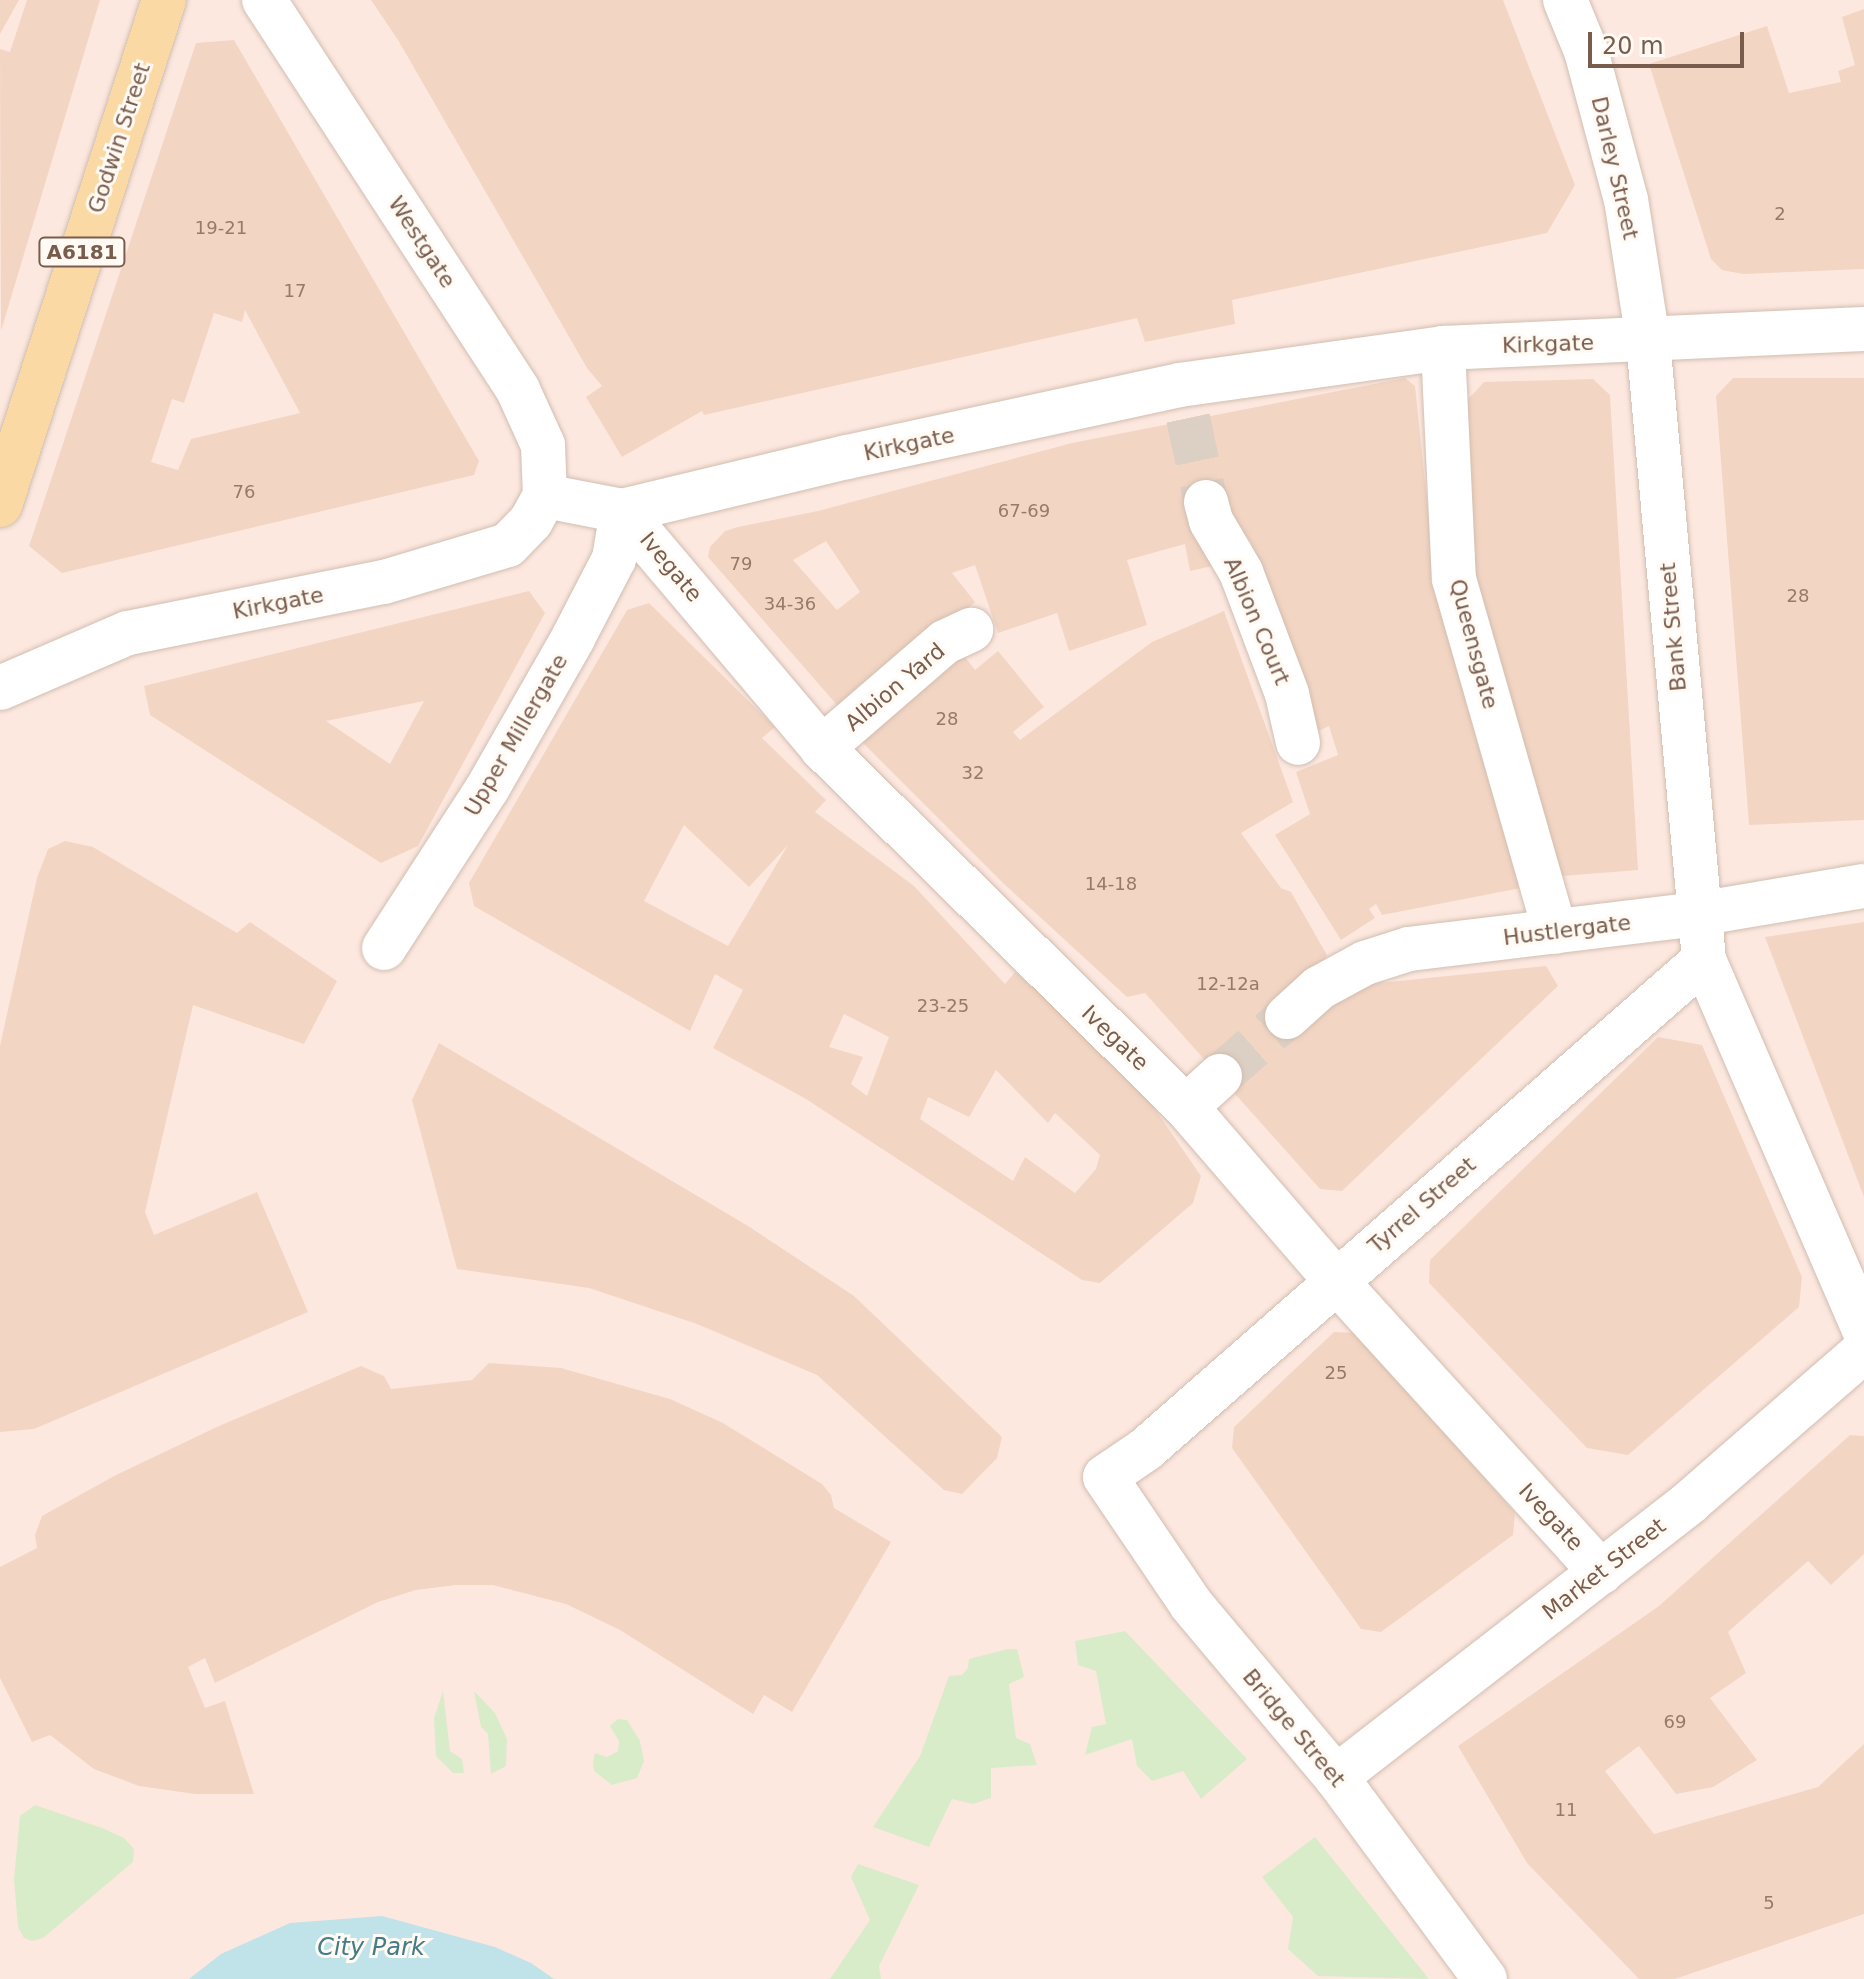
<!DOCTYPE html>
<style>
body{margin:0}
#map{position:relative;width:1864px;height:1979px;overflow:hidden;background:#fdf6ec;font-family:"DejaVu Sans",sans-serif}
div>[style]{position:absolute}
.commercial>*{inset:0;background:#fde8e0;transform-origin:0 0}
.green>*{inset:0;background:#d8ecc9}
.water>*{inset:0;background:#bfe3e8}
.building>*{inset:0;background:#f3d5c3}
.street-tunnel>*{height:44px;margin-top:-22px;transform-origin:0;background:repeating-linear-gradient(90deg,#dcd0c4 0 44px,transparent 0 66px)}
.roads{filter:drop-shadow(0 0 2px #d1beb0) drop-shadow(0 0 2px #d1beb0)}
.street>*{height:44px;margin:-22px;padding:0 22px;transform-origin:22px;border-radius:22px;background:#fff}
.primary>*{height:44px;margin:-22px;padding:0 22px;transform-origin:22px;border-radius:22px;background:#fbd9a5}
span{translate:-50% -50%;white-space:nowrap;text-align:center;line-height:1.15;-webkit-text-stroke:6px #fffaf3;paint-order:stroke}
.number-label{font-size:18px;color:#987a6a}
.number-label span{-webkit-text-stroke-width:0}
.shield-label span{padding:2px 6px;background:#fffaf3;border:2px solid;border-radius:6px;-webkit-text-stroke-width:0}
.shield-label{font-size:20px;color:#7a5c4d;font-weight:700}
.street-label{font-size:22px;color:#7a5c4d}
.water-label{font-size:24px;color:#437c86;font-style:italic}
.scale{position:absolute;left:1588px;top:32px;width:156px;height:36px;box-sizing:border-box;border:4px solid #7a5c4d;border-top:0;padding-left:10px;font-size:24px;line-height:28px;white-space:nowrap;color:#7a5c4d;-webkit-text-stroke:6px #fffaf3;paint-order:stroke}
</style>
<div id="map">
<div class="commercial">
<i style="left:0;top:0;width:1864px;height:1979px"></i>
</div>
<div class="green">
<i style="clip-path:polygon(1125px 1631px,1247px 1759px,1201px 1799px,1183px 1771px,1152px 1781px,1137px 1766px,1132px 1739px,1085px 1755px,1092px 1727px,1106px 1724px,1096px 1671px,1078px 1665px,1075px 1641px)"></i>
<i style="clip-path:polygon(1008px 1649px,1017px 1649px,1024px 1677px,1009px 1684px,1016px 1738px,1030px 1744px,1037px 1765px,991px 1768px,991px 1798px,973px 1804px,952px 1799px,929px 1847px,873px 1827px,920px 1756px,949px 1676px,962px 1675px,968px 1668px,969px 1659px)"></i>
<i style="clip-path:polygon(443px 1691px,450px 1751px,462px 1759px,464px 1773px,453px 1773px,436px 1756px,434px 1718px)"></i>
<i style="clip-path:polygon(474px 1691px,495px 1713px,507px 1739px,506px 1766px,491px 1774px,488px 1734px,481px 1727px)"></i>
<i style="clip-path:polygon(618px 1719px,627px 1720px,640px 1741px,644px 1761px,637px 1778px,612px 1785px,594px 1771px,593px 1762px,595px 1753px,607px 1757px,618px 1751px,619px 1741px,610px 1726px)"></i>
<i style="clip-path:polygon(35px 1805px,102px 1828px,124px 1838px,134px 1849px,133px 1862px,43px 1938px,32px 1941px,24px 1938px,18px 1927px,14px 1879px,20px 1816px)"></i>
<i style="clip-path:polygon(1315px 1837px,1429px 1979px,1318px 1976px,1288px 1949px,1293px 1917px,1262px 1877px)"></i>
<i style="clip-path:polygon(858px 1864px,919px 1885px,879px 1966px,881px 1979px,830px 1979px,870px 1920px,851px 1877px)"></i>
</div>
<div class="water">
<i style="clip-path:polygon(382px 1916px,495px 1947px,531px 1963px,554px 1979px,189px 1979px,221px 1954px,290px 1923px)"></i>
</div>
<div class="building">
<i style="clip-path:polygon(0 0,19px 0,0 34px)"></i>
<i style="clip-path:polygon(27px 0,100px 0,1px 331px,0 49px,10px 52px)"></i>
<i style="clip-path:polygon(371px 0,1503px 0,1575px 185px,1547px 233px,1232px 300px,1235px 324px,1145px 342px,1137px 318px,704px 415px,702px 411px,622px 457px,586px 397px,602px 386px,587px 368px,398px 40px)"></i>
<i style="clip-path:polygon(1864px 9px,1864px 269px,1743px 274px,1722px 270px,1711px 259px,1649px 64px,1767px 26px,1789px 93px,1841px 82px,1838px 71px,1855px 65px,1842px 17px)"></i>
<i style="clip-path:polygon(evenodd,234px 40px,479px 461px,474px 475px,62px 573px,29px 546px,196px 43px,234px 40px,245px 310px,300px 413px,191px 439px,178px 470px,151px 462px,172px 399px,184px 403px,214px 313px,242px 322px,245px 310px)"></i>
<i style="clip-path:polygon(evenodd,1405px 378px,1415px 386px,1436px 589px,1521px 888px,1382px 915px,1376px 904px,1369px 909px,1375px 918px,1341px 940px,1275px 835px,1310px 814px,1296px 772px,1338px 755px,1329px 726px,1319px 731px,1251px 542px,1217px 501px,1212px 566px,1190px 571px,1185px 544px,1127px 560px,1147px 625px,1069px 651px,1057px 613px,998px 633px,975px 565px,952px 573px,975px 602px,843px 712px,708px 557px,710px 547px,725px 531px,738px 527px,818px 511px,1072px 443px,1405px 378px,826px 541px,860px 592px,837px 610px,793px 560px,826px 541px)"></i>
<i style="clip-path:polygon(1733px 378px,1864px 378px,1864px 820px,1749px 825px,1716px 396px)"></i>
<i style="clip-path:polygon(1593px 379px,1610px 395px,1638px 870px,1562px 876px,1475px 582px,1463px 405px,1484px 382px)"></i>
<i style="clip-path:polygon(evenodd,529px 591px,545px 613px,418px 846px,381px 863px,150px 715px,144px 686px,529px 591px,424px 701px,390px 764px,326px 721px,424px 701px)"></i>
<i style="clip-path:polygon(evenodd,649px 603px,775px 727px,762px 738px,826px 800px,815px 812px,914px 886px,1005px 984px,1015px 972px,1047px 998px,1148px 1099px,1201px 1176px,1193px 1203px,1100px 1283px,1082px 1280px,806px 1099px,713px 1048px,743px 990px,715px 974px,690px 1031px,474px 906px,469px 883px,627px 610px,649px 603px,684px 825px,749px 887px,788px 845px,728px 946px,644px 901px,684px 825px,649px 603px,844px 1014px,889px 1037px,867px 1096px,851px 1084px,863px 1057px,829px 1047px,844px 1014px,649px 603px,996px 1070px,1048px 1123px,1055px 1113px,1100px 1155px,1096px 1169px,1075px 1193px,1025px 1157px,1013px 1181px,920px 1119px,928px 1097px,969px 1117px,996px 1070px)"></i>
<i style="clip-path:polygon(1224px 611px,1293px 802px,1241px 833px,1281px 888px,1291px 892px,1327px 955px,1316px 974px,1370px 984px,1546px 966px,1558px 986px,1342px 1191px,1320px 1189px,1145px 993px,1127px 997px,1003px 883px,851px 731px,954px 643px,975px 670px,998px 651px,1044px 707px,1013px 732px,1020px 740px,1152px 642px)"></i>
<i style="clip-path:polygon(65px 841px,93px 847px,237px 933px,250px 922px,337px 981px,304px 1044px,193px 1005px,145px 1212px,154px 1235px,257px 1192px,308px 1312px,34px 1429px,0 1432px,0 1046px,37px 878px,48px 849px)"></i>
<i style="clip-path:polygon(1864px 922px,1864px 1197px,1765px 937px)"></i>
<i style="clip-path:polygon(1658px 1037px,1702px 1045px,1802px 1277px,1799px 1307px,1628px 1455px,1587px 1448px,1429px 1283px,1430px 1260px)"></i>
<i style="clip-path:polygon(439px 1043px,748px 1226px,854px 1296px,1002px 1437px,997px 1458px,962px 1494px,944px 1490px,817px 1375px,697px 1324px,589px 1288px,457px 1269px,412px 1100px)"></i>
<i style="clip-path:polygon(1334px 1332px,1358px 1333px,1515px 1513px,1513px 1535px,1381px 1632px,1361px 1629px,1232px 1448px,1234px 1427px)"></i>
<i style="clip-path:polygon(489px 1363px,561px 1368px,670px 1399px,723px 1423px,822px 1484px,831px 1495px,834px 1508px,891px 1542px,792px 1712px,764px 1695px,753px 1714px,620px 1630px,566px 1604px,493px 1585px,456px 1585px,416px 1590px,378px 1602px,215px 1683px,205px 1658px,188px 1667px,205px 1708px,225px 1701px,254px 1794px,195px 1794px,139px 1786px,94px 1769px,50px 1735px,32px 1742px,0 1678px,0 1567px,37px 1548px,35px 1535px,42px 1516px,116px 1475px,219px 1426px,361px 1366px,384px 1376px,391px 1389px,472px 1380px)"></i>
<i style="clip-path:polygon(1850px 1435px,1864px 1436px,1864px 1554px,1831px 1585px,1808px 1561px,1728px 1632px,1746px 1673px,1710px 1698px,1757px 1760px,1713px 1787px,1676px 1794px,1639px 1746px,1605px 1771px,1654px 1834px,1818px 1787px,1864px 1744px,1864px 1914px,1675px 1979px,1639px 1979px,1527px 1863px,1458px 1746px,1659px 1606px)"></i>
</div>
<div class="street-tunnel">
<i style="left:1188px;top:418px;width:86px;rotate:77.9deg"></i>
<i style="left:1220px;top:1076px;width:89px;rotate:-41.4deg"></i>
</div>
<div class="roads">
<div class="street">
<i style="left:264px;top:0;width:465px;rotate:56.9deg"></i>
<i style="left:518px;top:390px;width:60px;rotate:65.6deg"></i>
<i style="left:543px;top:445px;width:51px;rotate:87.8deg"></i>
<i style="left:1443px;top:348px;width:231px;rotate:87.3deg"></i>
<i style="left:1454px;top:579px;width:367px;rotate:74deg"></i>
<i style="left:545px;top:496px;width:78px;rotate:11deg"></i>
<i style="left:622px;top:511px;width:231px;rotate:-13.5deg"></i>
<i style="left:847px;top:457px;width:341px;rotate:-12.2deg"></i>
<i style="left:1180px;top:385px;width:266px;rotate:-8deg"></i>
<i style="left:1443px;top:348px;width:421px;rotate:-2.6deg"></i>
<i style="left:1206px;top:502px;width:20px;rotate:75deg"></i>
<i style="left:1211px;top:521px;width:59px;rotate:59.5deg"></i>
<i style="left:1241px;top:572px;width:130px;rotate:69.3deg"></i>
<i style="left:1287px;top:694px;width:50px;rotate:77.3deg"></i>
<i style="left:622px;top:511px;width:310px;rotate:49.8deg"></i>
<i style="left:822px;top:748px;width:511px;rotate:44.6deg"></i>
<i style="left:1186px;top:1107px;width:230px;rotate:49.2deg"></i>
<i style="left:1336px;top:1281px;width:394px;rotate:47.7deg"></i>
<i style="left:0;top:688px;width:139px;rotate:-23.3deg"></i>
<i style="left:128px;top:633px;width:261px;rotate:-11.3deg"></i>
<i style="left:384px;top:582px;width:129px;rotate:-16.6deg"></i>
<i style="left:508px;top:545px;width:33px;rotate:-46deg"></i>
<i style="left:531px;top:521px;width:29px;rotate:-61deg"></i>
<i style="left:822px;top:748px;width:162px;rotate:-40.8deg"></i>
<i style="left:945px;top:642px;width:29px;rotate:-25deg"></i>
<i style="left:384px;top:948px;width:189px;rotate:-57.1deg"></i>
<i style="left:487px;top:789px;width:174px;rotate:-60.3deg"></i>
<i style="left:573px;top:638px;width:89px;rotate:-62.6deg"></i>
<i style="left:614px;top:559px;width:49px;rotate:-80.5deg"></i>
<i style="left:1704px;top:960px;width:403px;rotate:66.6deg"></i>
<i style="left:1287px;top:1017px;width:43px;rotate:-42.2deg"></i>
<i style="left:1319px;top:988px;width:52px;rotate:-28.5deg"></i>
<i style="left:1365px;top:963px;width:46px;rotate:-17.7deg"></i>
<i style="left:1409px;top:949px;width:291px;rotate:-6.9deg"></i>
<i style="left:1698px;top:914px;width:168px;rotate:-9.6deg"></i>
<i style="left:1186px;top:1107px;width:46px;rotate:-42.4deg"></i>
<i style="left:1336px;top:1777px;width:448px;rotate:-37.8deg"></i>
<i style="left:1690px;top:1502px;width:230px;rotate:-41deg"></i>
<i style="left:1485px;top:1979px;width:251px;rotate:-126.4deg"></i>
<i style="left:1336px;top:1777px;width:226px;rotate:-130deg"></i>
<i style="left:1191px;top:1604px;width:153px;rotate:-124.1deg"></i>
<i style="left:1105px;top:1477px;width:50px;rotate:-34.3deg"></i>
<i style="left:1146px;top:1449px;width:742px;rotate:-41.23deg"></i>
<i style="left:1704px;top:960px;width:623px;rotate:-95.16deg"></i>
<i style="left:1648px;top:340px;width:142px;rotate:-98.9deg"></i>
<i style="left:1626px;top:200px;width:154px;rotate:-105deg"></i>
<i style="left:1586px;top:51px;width:55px;rotate:-112.4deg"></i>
</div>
<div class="primary">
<i style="left:0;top:505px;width:531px;rotate:-72.01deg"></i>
</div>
</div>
<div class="number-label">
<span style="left:1780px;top:214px">2</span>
<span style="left:221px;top:228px">19-21</span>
<span style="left:295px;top:291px">17</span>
<span style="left:244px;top:492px">76</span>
<span style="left:1024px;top:511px">67-69</span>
<span style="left:741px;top:564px">79</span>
<span style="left:1798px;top:596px">28</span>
<span style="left:790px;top:604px">34-36</span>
<span style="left:947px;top:719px">28</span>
<span style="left:973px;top:773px">32</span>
<span style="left:1111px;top:884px">14-18</span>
<span style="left:1228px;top:984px">12-12a</span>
<span style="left:943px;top:1006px">23-25</span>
<span style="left:1336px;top:1373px">25</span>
<span style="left:1675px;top:1722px">69</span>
<span style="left:1566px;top:1810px">11</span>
<span style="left:1769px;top:1903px">5</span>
</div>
<div class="shield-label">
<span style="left:82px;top:252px">A6181</span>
</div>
<div class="street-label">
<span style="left:119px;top:138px;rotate:-72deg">Godwin Street</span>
<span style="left:1615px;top:168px;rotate:77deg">Darley Street</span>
<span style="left:422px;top:242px;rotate:57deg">Westgate</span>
<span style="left:1548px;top:344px;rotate:-2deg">Kirkgate</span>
<span style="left:909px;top:444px;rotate:-12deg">Kirkgate</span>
<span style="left:671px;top:567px;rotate:50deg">Ivegate</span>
<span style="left:278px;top:603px;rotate:-11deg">Kirkgate</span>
<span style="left:1257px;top:621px;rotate:67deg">Albion Court</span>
<span style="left:1673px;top:627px;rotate:-95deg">Bank Street</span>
<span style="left:1474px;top:644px;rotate:75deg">Queensgate</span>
<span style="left:895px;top:687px;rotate:-40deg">Albion Yard</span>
<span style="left:516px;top:735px;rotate:-60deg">Upper Millergate</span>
<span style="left:1567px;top:930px;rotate:-7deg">Hustlergate</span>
<span style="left:1115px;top:1038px;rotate:44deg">Ivegate</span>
<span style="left:1422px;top:1205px;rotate:-41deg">Tyrrel Street</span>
<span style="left:1551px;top:1517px;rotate:47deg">Ivegate</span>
<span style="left:1604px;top:1569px;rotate:-38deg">Market Street</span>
<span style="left:1294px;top:1728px;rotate:50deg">Bridge Street</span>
</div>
<div class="water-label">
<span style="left:371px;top:1948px">City Park</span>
</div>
<div class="scale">20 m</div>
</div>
